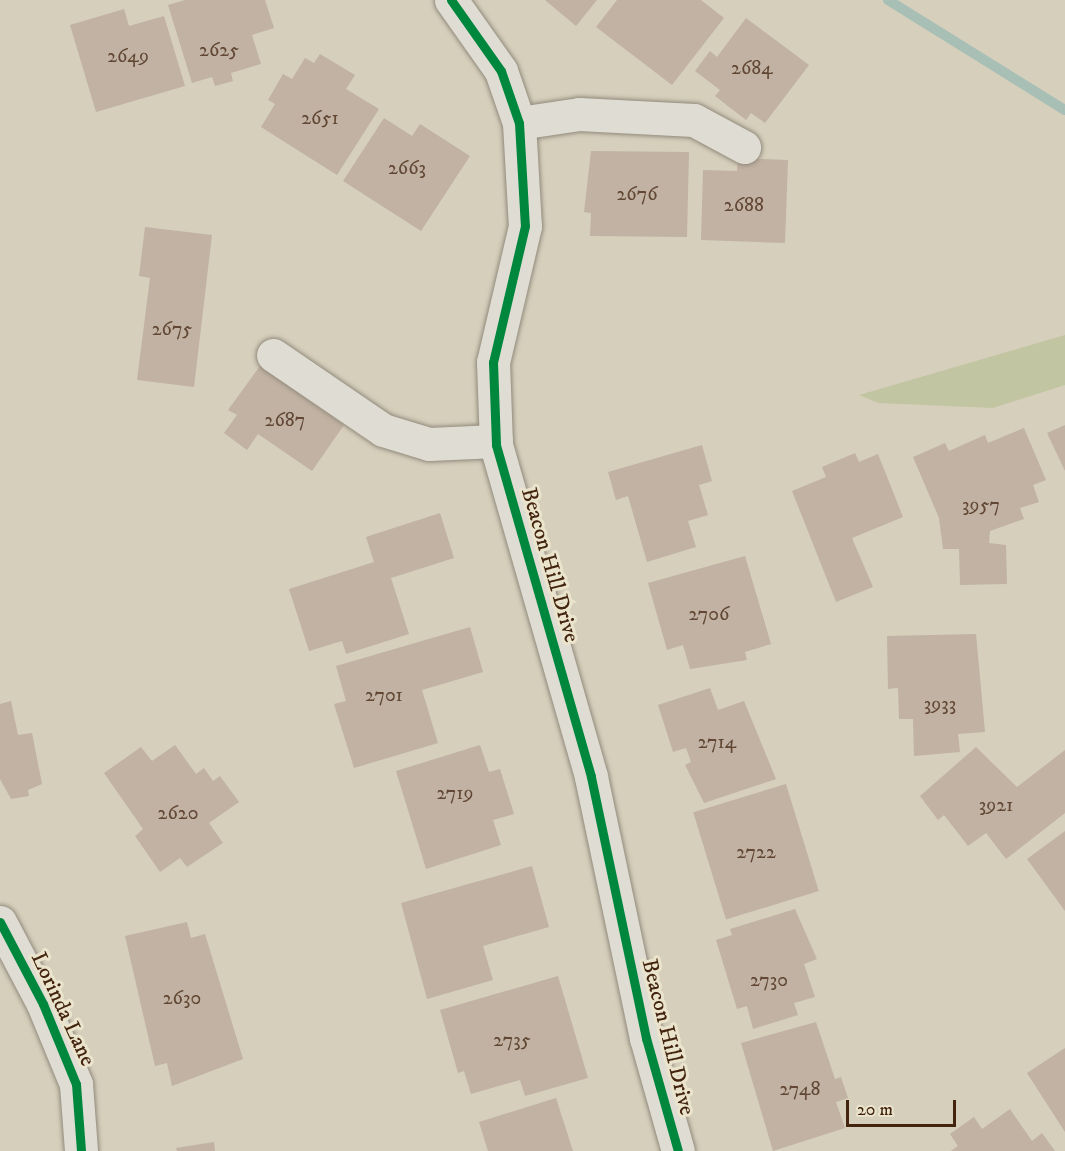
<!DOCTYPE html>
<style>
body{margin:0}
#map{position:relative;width:1065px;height:1151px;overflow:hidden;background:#d6cfbc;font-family:"IM FELL DW Pica",serif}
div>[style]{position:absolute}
.green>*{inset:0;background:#c2c5a2}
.stream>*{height:10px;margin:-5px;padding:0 5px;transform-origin:5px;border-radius:5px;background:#a8bfb6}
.building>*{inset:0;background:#c1b2a3;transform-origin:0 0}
.roads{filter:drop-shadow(0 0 2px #928a7c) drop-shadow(0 0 2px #928a7c)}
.minor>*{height:33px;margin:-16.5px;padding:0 16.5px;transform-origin:16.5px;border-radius:16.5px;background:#dfddd3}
.cycleway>*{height:9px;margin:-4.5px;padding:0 4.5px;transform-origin:4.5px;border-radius:4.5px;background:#00873e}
span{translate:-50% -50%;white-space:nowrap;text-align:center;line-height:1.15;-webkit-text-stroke:6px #ebe4cd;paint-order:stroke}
.number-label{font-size:20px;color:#624834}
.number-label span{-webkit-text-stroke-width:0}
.street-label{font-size:22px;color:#43240f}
.scale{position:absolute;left:846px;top:1100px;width:110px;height:27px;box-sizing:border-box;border:3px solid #43240f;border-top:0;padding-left:8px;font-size:18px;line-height:21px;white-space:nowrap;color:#43240f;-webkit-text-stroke:4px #ebe4cd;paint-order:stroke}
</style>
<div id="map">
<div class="green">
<i style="clip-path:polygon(1065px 335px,1065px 385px,993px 408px,878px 403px,859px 395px)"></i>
</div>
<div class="stream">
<i style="left:888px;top:0;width:208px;rotate:31.9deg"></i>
</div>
<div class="building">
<i style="clip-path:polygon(185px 0,265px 0,274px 28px,252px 35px,261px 64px,231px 73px,233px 81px,215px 86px,212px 77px,192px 83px,168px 5px)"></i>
<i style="clip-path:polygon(545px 0,597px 0,576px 26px)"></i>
<i style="clip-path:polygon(617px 0,701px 0,724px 18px,672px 85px,596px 27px)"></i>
<i style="clip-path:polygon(124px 9px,129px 26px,164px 16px,185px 86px,96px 112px,70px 25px)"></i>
<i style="clip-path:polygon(746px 18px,809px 65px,765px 123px,751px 113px,746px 120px,715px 96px,720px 90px,695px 71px,710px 51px,717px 57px)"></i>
<i style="clip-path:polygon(320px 54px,355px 75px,346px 89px,379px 109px,337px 175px,261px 127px,275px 104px,268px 100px,283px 74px,292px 79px,305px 58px,314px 63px)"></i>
<i style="clip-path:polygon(384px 118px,412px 136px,420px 124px,470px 156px,421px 231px,343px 181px)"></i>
<i style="clip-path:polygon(591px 151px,689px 152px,687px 237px,590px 236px,591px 213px,584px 212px)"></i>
<i style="clip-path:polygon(738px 158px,788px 160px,785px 243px,701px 240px,703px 170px,737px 171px)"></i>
<i style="clip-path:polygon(145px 227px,212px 235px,194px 387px,137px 380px,150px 278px,139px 276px)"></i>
<i style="clip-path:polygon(260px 366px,344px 425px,312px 471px,258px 434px,247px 450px,224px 433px,237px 415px,228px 410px)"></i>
<i style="clip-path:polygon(1065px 425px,1065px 471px,1047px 433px)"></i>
<i style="clip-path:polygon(1024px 428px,1046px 480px,1033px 485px,1039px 502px,1020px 508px,1024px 519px,990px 531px,989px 543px,1006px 545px,1007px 584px,960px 585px,959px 549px,943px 549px,939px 518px,913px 457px,945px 443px,949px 451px,985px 435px,988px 443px)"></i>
<i style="clip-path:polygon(702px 445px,712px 481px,699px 485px,708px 515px,688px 521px,696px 547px,647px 562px,628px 496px,616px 500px,608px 472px)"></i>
<i style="clip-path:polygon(855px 453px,859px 462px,878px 454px,903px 517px,852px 538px,873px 587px,836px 602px,792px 491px,826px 477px,822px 467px)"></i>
<i style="clip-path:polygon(440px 513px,454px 558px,391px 578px,409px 634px,346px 654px,342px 641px,309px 651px,289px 589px,374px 562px,366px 537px)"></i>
<i style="clip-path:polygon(745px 556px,771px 644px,745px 652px,747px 660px,690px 669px,683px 645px,667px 650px,648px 583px)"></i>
<i style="clip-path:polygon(470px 627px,483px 672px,422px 690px,438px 743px,354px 768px,334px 704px,346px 701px,336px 666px)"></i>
<i style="clip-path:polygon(976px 634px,985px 732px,958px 734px,960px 752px,914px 756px,913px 719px,899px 719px,898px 688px,888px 689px,887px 636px)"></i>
<i style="clip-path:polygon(710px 688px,718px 710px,744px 701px,776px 779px,704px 803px,685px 765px,691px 762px,686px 748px,673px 752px,658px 705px)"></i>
<i style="clip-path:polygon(11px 701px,18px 735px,32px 733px,42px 784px,28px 790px,29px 796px,11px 799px,0 779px,0 704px)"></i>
<i style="clip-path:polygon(175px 745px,196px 774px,204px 768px,213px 781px,220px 776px,239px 802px,209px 823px,223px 843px,187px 867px,180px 858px,160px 872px,135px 836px,143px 829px,104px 773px,141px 747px,152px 761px)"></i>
<i style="clip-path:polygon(480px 745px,489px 772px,500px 769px,514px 814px,493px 820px,501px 845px,426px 869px,396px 771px)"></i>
<i style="clip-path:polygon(976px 747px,1017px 787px,1065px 750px,1065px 813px,1006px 859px,986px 833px,968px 846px,944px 815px,938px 820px,920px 796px)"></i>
<i style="left:786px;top:784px;width:112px;height:97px;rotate:73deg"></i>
<i style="clip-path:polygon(1065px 831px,1065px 911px,1027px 859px)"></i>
<i style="clip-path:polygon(532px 866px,549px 927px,483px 946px,493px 980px,427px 999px,401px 903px)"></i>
<i style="clip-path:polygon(795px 909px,817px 959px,804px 964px,815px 997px,794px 1003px,798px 1015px,753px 1029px,747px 1006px,737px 1009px,716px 940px,732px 935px,730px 929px)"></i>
<i style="clip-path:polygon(187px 922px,191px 938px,205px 934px,243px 1059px,172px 1086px,167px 1063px,155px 1066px,125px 936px)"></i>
<i style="clip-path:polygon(558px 976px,588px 1078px,525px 1096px,520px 1080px,471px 1094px,464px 1071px,458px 1073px,440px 1010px)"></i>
<i style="clip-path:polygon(816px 1022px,835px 1079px,841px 1077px,848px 1098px,836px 1102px,845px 1128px,773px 1151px,741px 1043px)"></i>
<i style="clip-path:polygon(1065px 1048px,1065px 1132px,1027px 1073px)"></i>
<i style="clip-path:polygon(556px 1098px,573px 1151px,488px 1151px,479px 1122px)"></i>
<i style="clip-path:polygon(1010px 1109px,1032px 1141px,1042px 1133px,1055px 1151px,951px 1151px,958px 1146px,950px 1134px,974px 1117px,982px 1129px)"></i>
<i style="clip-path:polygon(214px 1142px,215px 1151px,177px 1151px,176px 1148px)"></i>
</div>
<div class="roads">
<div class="minor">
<i style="left:451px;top:0;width:87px;rotate:54.8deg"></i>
<i style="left:501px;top:71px;width:55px;rotate:70.9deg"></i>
<i style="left:519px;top:123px;width:103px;rotate:86.7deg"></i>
<i style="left:525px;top:226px;width:140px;rotate:103.2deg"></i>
<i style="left:493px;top:362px;width:83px;rotate:87.9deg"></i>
<i style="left:496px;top:445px;width:345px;rotate:74deg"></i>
<i style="left:591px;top:777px;width:267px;rotate:78.1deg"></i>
<i style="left:646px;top:1038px;width:117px;rotate:74.2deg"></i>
<i style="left:519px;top:123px;width:61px;rotate:-8.5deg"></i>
<i style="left:579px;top:114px;width:115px;rotate:3deg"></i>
<i style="left:694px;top:120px;width:57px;rotate:28.4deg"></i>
<i style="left:273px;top:355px;width:133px;rotate:34.3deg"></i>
<i style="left:383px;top:430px;width:48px;rotate:16.9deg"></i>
<i style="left:429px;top:444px;width:67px;rotate:-2.6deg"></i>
<i style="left:0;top:922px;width:93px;rotate:62.3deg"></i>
<i style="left:43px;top:1004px;width:87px;rotate:67.6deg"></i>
<i style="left:76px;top:1084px;width:67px;rotate:85.7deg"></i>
</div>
</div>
<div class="cycleway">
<i style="left:451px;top:0;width:87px;rotate:54.8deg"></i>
<i style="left:501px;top:71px;width:55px;rotate:70.9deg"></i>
<i style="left:519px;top:123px;width:103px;rotate:86.7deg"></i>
<i style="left:525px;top:226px;width:140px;rotate:103.2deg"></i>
<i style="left:493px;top:362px;width:83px;rotate:87.9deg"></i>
<i style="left:496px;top:445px;width:345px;rotate:74deg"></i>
<i style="left:591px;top:777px;width:267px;rotate:78.1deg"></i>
<i style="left:646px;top:1038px;width:117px;rotate:74.2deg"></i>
<i style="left:0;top:922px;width:93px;rotate:62.3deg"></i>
<i style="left:43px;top:1004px;width:87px;rotate:67.6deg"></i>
<i style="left:76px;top:1084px;width:67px;rotate:85.7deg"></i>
</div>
<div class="number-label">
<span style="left:219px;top:50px">2625</span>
<span style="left:128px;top:56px">2649</span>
<span style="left:752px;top:68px">2684</span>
<span style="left:320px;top:118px">2651</span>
<span style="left:407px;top:168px">2663</span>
<span style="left:637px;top:194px">2676</span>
<span style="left:744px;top:205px">2688</span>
<span style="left:172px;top:329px">2675</span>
<span style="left:285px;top:420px">2687</span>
<span style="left:981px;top:505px">3957</span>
<span style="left:709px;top:614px">2706</span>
<span style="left:384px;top:695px">2701</span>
<span style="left:940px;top:704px">3933</span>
<span style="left:717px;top:742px">2714</span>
<span style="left:455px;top:793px">2719</span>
<span style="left:996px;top:805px">3921</span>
<span style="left:178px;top:813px">2620</span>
<span style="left:756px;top:852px">2722</span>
<span style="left:769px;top:980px">2730</span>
<span style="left:182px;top:998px">2630</span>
<span style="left:512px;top:1040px">2735</span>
<span style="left:800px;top:1089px">2748</span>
</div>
<div class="street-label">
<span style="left:550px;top:565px;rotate:74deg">Beacon Hill Drive</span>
<span style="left:63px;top:1009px;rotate:65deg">Lorinda Lane</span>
<span style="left:668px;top:1037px;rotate:76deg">Beacon Hill Drive</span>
</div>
<div class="scale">20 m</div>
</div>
